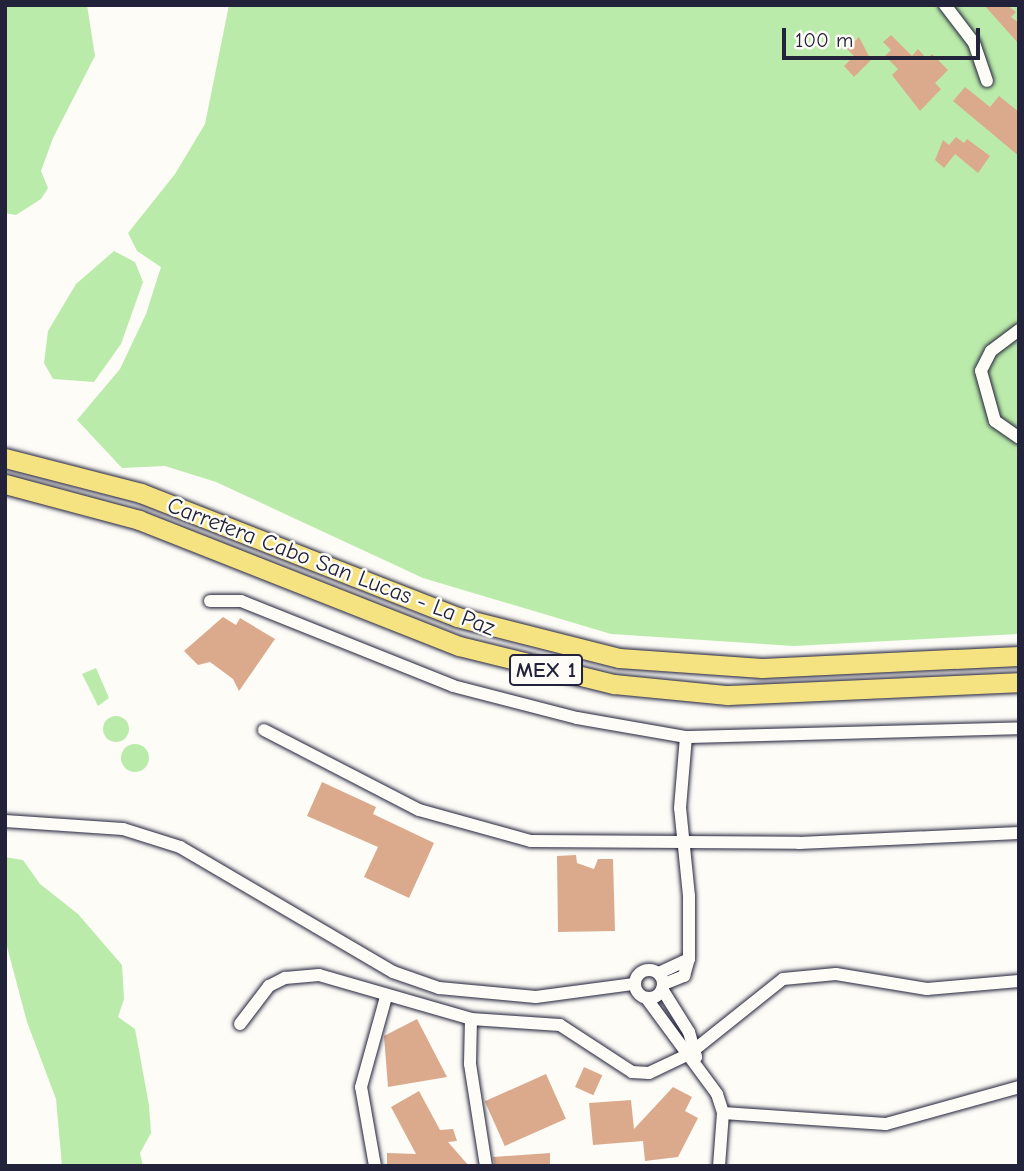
<!DOCTYPE html>
<style>
body{margin:0}
#map{position:relative;width:1024px;height:1171px;overflow:hidden;background:#fdfcf7;font-family:"Comic Neue",sans-serif}
div>[style]{position:absolute}
.green>*{inset:0;background:#bbebaa}
.round{border-radius:50%}
.building>*{inset:0;background:#dbaa8d;transform-origin:0 0}
.roads{filter:drop-shadow(0 0 2px #22223b) drop-shadow(0 0 2px #22223b)}
.minor>*{height:12px;margin:-6px;padding:0 6px;transform-origin:6px;border-radius:6px;background:#fdfcf7}
.minor>.ring{margin:-6px;padding:0;box-sizing:content-box;background:none;border:12px solid #fdfcf7;border-radius:50%}
.trunk>*{height:19px;margin:-9.5px;padding:0 9.5px;transform-origin:9.5px;border-radius:9.5px;background:#f5e382}
span{translate:-50% -50%;white-space:nowrap;text-align:center;line-height:1.15;-webkit-text-stroke:5px #fdfcf7;paint-order:stroke}
.shield-label span{padding:2px 5px;background:#fdfcf7;border:2px solid;border-radius:5px;-webkit-text-stroke-width:0}
.shield-label{font-size:21px;color:#22223b;font-weight:700}
.street-label{font-size:23px;color:#22223b}
.frame{position:absolute;inset:0;border:7px solid #22223b;pointer-events:none}
.scale{position:absolute;left:782px;top:28px;width:198px;height:32px;box-sizing:border-box;border:4px solid #22223b;border-top:0;padding-left:9px;font-size:21px;line-height:24px;white-space:nowrap;color:#22223b;-webkit-text-stroke:5px #fdfcf7;paint-order:stroke}
</style>
<div id="map">
<div class="green">
<i style="clip-path:polygon(5px 5px,87px 5px,95px 56px,53px 138px,41px 171px,48px 188px,41px 199px,16px 215px,5px 213px)"></i>
<i style="clip-path:polygon(229px 5px,1019px 5px,1019px 634px,794px 646px,611px 634px,423px 578px,216px 482px,165px 466px,122px 468px,77px 420px,120px 369px,146px 314px,161px 267px,137px 251px,128px 233px,175px 174px,205px 124px)"></i>
<i style="clip-path:polygon(114px 251px,135px 262px,143px 282px,121px 344px,94px 382px,53px 379px,44px 363px,48px 331px,76px 284px)"></i>
<i style="clip-path:polygon(96px 668px,109px 698px,98px 706px,82px 674px)"></i>
<i class="round" style="left:103px;top:716px;width:26px;height:26px"></i>
<i class="round" style="left:121px;top:744px;width:28px;height:28px"></i>
<i style="clip-path:polygon(5px 857px,23px 860px,40px 884px,78px 914px,122px 965px,124px 999px,118px 1017px,135px 1029px,149px 1105px,151px 1133px,140px 1153px,143px 1166px,62px 1166px,56px 1099px,27px 1022px,5px 939px)"></i>
</div>
<div class="building">
<i style="clip-path:polygon(984px 5px,1007px 5px,1016px 12px,1011px 17px,1019px 23px,1019px 44px)"></i>
<i style="clip-path:polygon(891px 35px,912px 56px,918px 49px,927px 59px,932px 54px,948px 70px,935px 83px,941px 89px,920px 111px,892px 75px,898px 69px,885px 56px,891px 50px,883px 42px)"></i>
<i style="clip-path:polygon(859px 37px,871px 60px,854px 77px,844px 66px,854px 56px,847px 49px)"></i>
<i style="clip-path:polygon(965px 87px,990px 107px,999px 96px,1019px 112px,1019px 156px,953px 101px)"></i>
<i style="clip-path:polygon(956px 137px,964px 143px,967px 139px,990px 156px,978px 173px,955px 154px,944px 168px,935px 160px,943px 140px,949px 145px)"></i>
<i style="clip-path:polygon(223px 617px,236px 625px,240px 618px,275px 639px,239px 691px,233px 679px,210px 662px,198px 665px,184px 651px)"></i>
<i style="clip-path:polygon(322px 782px,376px 807px,373px 814px,434px 843px,409px 898px,364px 877px,378px 847px,307px 816px)"></i>
<i style="clip-path:polygon(576px 855px,577px 863px,594px 869px,598px 859px,613px 859px,615px 931px,558px 932px,557px 856px)"></i>
<i style="clip-path:polygon(417px 1019px,447px 1077px,388px 1087px,384px 1036px)"></i>
<i style="left:584px;top:1067px;width:20px;height:22px;rotate:24deg"></i>
<i style="left:546px;top:1074px;width:49px;height:67px;rotate:66deg"></i>
<i style="clip-path:polygon(673px 1087px,692px 1097px,685px 1111px,698px 1118px,678px 1157px,645px 1161px,643px 1141px,593px 1145px,589px 1103px,631px 1100px,634px 1129px)"></i>
<i style="clip-path:polygon(419px 1091px,440px 1130px,453px 1129px,457px 1141px,448px 1142px,469px 1166px,387px 1166px,387px 1153px,416px 1154px,391px 1107px)"></i>
<i style="clip-path:polygon(550px 1153px,550px 1166px,495px 1166px,493px 1157px)"></i>
</div>
<div class="roads">
<div class="minor">
<i style="left:945px;top:5px;width:48px;rotate:52.7deg"></i>
<i style="left:974px;top:43px;width:40px;rotate:71.1deg"></i>
<i style="left:1019px;top:330px;width:35px;rotate:143deg"></i>
<i style="left:991px;top:351px;width:22px;rotate:117deg"></i>
<i style="left:981px;top:371px;width:52px;rotate:74.4deg"></i>
<i style="left:995px;top:421px;width:29px;rotate:35deg"></i>
<i style="left:210px;top:601px;width:31px"></i>
<i style="left:241px;top:601px;width:228px;rotate:21.8deg"></i>
<i style="left:453px;top:686px;width:128px;rotate:14.5deg"></i>
<i style="left:577px;top:718px;width:111px;rotate:9.9deg"></i>
<i style="left:686px;top:737px;width:333px;rotate:-1.5deg"></i>
<i style="left:264px;top:730px;width:174px;rotate:27.3deg"></i>
<i style="left:419px;top:810px;width:116px;rotate:15.5deg"></i>
<i style="left:531px;top:841px;width:268px;rotate:0.4deg"></i>
<i style="left:799px;top:843px;width:220px;rotate:-2.6deg"></i>
<i style="left:5px;top:821px;width:118px;rotate:3.9deg"></i>
<i style="left:123px;top:829px;width:60px;rotate:17.5deg"></i>
<i style="left:180px;top:847px;width:247px;rotate:30.4deg"></i>
<i style="left:393px;top:972px;width:49px;rotate:19.2deg"></i>
<i style="left:439px;top:988px;width:97px;rotate:5.3deg"></i>
<i style="left:536px;top:997px;width:99px;rotate:-7.6deg"></i>
<i class="ring" style="left:635px;top:970px;width:16px;height:16px"></i>
<i style="left:659px;top:973px;width:33px;rotate:-25deg"></i>
<i style="left:664px;top:984px;width:22px;rotate:-22deg"></i>
<i style="left:684px;top:976px;width:18px;rotate:-74deg"></i>
<i style="left:689px;top:959px;width:63px;rotate:-90deg"></i>
<i style="left:689px;top:896px;width:88px;rotate:-95.8deg"></i>
<i style="left:680px;top:808px;width:71px;rotate:-85.2deg"></i>
<i style="left:662px;top:989px;width:51px;rotate:57.9deg"></i>
<i style="left:689px;top:1032px;width:26px;rotate:74deg"></i>
<i style="left:647px;top:999px;width:118px;rotate:53.6deg"></i>
<i style="left:717px;top:1094px;width:20px;rotate:72deg"></i>
<i style="left:723px;top:1113px;width:53px;rotate:94.3deg"></i>
<i style="left:471px;top:1019px;width:45px;rotate:91.3deg"></i>
<i style="left:470px;top:1064px;width:103px;rotate:81.1deg"></i>
<i style="left:240px;top:1024px;width:48px;rotate:-52.7deg"></i>
<i style="left:269px;top:986px;width:18px;rotate:-27deg"></i>
<i style="left:285px;top:978px;width:34px;rotate:-5deg"></i>
<i style="left:319px;top:975px;width:158px;rotate:16.1deg"></i>
<i style="left:471px;top:1019px;width:89px;rotate:3.9deg"></i>
<i style="left:560px;top:1025px;width:86px;rotate:33.1deg"></i>
<i style="left:632px;top:1072px;width:17px;rotate:3deg"></i>
<i style="left:649px;top:1073px;width:44px;rotate:-25.4deg"></i>
<i style="left:689px;top:1054px;width:120px;rotate:-38.6deg"></i>
<i style="left:783px;top:979px;width:53px;rotate:-5.4deg"></i>
<i style="left:836px;top:974px;width:92px;rotate:9.4deg"></i>
<i style="left:927px;top:989px;width:92px;rotate:-5deg"></i>
<i style="left:723px;top:1113px;width:163px;rotate:3.9deg"></i>
<i style="left:886px;top:1124px;width:138px;rotate:-15.5deg"></i>
<i style="left:375px;top:1166px;width:80px;rotate:-100deg"></i>
<i style="left:361px;top:1087px;width:93px;rotate:-74.5deg"></i>
</div>
<div class="trunk">
<i style="left:5px;top:458px;width:140px;rotate:14.4deg"></i>
<i style="left:141px;top:493px;width:339px;rotate:21.4deg"></i>
<i style="left:457px;top:617px;width:167px;rotate:14.2deg"></i>
<i style="left:619px;top:658px;width:143px;rotate:4deg"></i>
<i style="left:762px;top:668px;width:257px;rotate:-2.7deg"></i>
<i style="left:5px;top:484px;width:139px;rotate:15deg"></i>
<i style="left:139px;top:520px;width:344px;rotate:21.5deg"></i>
<i style="left:459px;top:646px;width:160px;rotate:13.8deg"></i>
<i style="left:614px;top:684px;width:114px;rotate:5.6deg"></i>
<i style="left:727px;top:695px;width:292px;rotate:-2.5deg"></i>
</div>
</div>
<div class="shield-label">
<span style="left:546px;top:670px">MEX 1</span>
</div>
<div class="street-label">
<span style="left:331px;top:567px;rotate:21deg">Carretera Cabo San Lucas - La Paz</span>
</div>
<div class="frame"></div>
<div class="scale">100 m</div>
</div>
